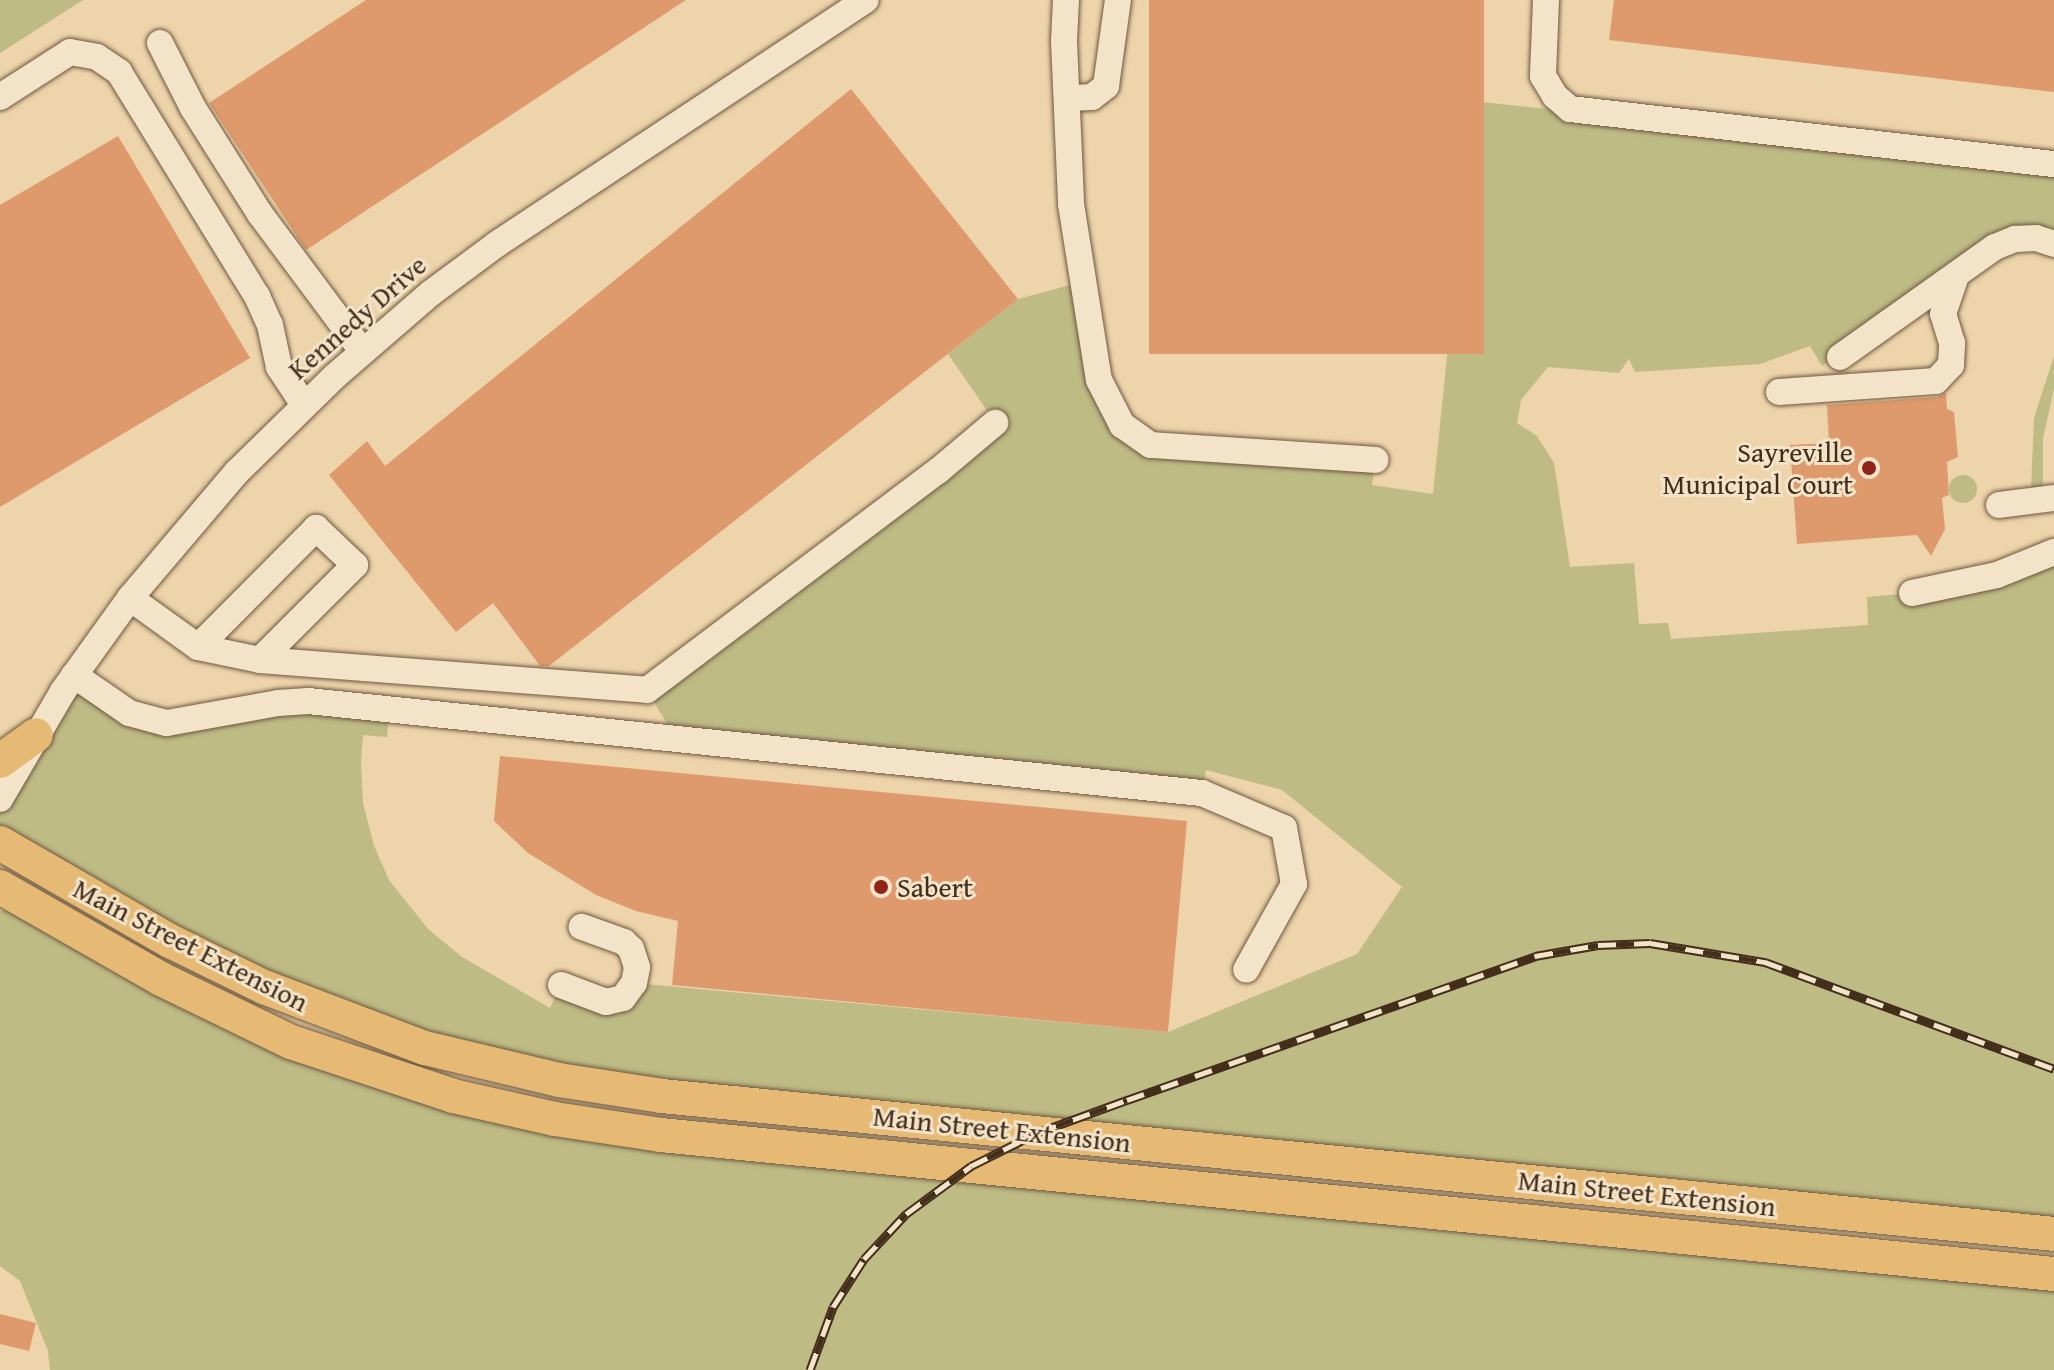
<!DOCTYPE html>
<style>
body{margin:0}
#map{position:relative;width:2054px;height:1370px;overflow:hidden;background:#edd4aa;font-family:"Gentium Book Plus",serif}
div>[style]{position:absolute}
.green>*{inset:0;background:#bebb85}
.round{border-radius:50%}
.building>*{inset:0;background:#de9a6d;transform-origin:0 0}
.roads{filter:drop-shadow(0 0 2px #6e5840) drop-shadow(0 0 2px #6e5840)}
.minor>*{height:26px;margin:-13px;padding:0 13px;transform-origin:13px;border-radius:13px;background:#f3e3c8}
.major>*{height:34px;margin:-17px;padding:0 17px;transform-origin:17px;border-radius:17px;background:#e6ba75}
.rail>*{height:9px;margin-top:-4.5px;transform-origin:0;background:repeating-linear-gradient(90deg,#f3e3c8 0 18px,#432e1c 0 36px);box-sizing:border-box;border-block:2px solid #432e1c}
.dots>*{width:22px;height:22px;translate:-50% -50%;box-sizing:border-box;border:4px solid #f3e3c8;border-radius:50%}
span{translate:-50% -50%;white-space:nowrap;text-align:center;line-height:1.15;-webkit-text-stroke:6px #f3e3c8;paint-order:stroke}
.street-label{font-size:28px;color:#432e1c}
.poi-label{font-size:28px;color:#432e1c}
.right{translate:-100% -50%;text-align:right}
.left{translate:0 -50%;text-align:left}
</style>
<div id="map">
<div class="green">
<i style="clip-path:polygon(0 0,83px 0,0 53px)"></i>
<i style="clip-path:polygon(1473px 101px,2054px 164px,2054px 244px,2015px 239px,1822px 366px,1810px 346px,1760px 364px,1635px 372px,1629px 359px,1619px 373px,1548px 367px,1521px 400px,1517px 423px,1537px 436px,1554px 463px,1570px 567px,1634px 563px,1639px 624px,1668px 623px,1671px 639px,1868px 625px,1867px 597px,1912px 593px,2054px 552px,2054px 1234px,1039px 1132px,425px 1048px,0 843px,0 799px,74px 675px,129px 713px,278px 703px,389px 710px,387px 737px,363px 735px,361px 763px,363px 803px,374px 846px,389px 880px,428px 929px,462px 957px,550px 1008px,561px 985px,588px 998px,634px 983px,1168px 1032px,1357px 954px,1402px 887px,1282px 790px,1206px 770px,1202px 793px,676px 739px,647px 690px,995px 422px,948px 354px,1018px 299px,1082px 282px,1099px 380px,1151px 444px,1375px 460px,1372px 485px,1433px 494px)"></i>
<i style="clip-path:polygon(2054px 356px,2054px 389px,2043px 438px,2043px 487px,2031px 488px,2034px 418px)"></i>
<i class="round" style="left:1949px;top:475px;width:28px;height:28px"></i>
<i style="clip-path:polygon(0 911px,40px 911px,453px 1096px,2054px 1274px,2054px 1370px,50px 1370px,48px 1351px,20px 1281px,0 1266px)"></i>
</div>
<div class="building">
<i style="clip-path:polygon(366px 0,686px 0,306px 250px,209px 103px)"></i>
<i style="left:1149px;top:0;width:335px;height:354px"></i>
<i style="clip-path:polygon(1614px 0,2054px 0,2054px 92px,1609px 40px)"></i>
<i style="clip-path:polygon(851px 89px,1018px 299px,549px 666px,540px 666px,493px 603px,456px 632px,329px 475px,367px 441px,385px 466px)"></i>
<i style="clip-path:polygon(118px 136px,250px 358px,0 507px,0 205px)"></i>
<i style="clip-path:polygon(1946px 393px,1947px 409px,1954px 412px,1958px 457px,1947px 462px,1949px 495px,1942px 498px,1945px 529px,1931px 556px,1917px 535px,1797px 544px,1790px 445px,1829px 443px,1827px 405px,1937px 397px)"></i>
<i style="clip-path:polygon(500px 756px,1187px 821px,1168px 1032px,672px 985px,678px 921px,636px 911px,596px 895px,528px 853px,494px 821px)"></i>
<i style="clip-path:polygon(0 1314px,36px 1323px,29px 1351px,0 1344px)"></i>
</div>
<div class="roads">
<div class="minor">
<i style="left:1066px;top:0;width:41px;rotate:92.8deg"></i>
<i style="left:1064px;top:41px;width:163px;rotate:87.5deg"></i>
<i style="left:1071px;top:204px;width:178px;rotate:81deg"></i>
<i style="left:1099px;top:380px;width:51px;rotate:62.9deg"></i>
<i style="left:1122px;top:425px;width:35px;rotate:35deg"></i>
<i style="left:1151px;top:445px;width:225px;rotate:3.8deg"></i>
<i style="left:1546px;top:0;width:76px;rotate:92.3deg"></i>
<i style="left:1543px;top:76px;width:23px;rotate:59deg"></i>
<i style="left:1555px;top:96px;width:20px;rotate:41deg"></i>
<i style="left:1570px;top:109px;width:487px;rotate:6.5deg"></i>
<i style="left:160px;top:43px;width:73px;rotate:63.1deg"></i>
<i style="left:193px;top:108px;width:125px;rotate:57.7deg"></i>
<i style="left:260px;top:214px;width:171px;rotate:53.3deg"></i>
<i style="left:0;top:97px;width:83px;rotate:-32.7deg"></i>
<i style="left:70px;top:52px;width:27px;rotate:10deg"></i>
<i style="left:97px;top:57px;width:27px;rotate:34deg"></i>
<i style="left:119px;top:72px;width:263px;rotate:58.4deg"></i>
<i style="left:257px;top:296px;width:32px;rotate:66deg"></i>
<i style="left:270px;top:325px;width:43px;rotate:77.9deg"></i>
<i style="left:279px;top:367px;width:45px;rotate:56.7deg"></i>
<i style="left:1067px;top:98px;width:25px;rotate:-2deg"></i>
<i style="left:1092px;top:97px;width:18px;rotate:-38deg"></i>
<i style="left:1106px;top:86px;width:87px;rotate:-82.1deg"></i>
<i style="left:1840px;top:357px;width:190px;rotate:-35.4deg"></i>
<i style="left:1995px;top:247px;width:22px;rotate:-22deg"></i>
<i style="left:2015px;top:239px;width:21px;rotate:-3deg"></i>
<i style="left:2036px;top:238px;width:19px;rotate:18deg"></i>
<i style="left:1779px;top:392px;width:157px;rotate:-4deg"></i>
<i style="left:1936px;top:381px;width:22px;rotate:-47deg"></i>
<i style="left:1951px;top:365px;width:22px;rotate:-87deg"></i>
<i style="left:1952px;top:343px;width:30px;rotate:-107deg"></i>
<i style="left:1943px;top:314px;width:40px;rotate:-71.1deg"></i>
<i style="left:1999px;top:505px;width:55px;rotate:-7.3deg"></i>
<i style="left:1912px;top:593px;width:87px;rotate:-12deg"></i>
<i style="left:1997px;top:575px;width:61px;rotate:-22deg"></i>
<i style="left:130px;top:598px;width:84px;rotate:35.8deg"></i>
<i style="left:198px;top:647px;width:63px;rotate:11.8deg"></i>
<i style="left:260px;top:660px;width:388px;rotate:4.4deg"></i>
<i style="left:647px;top:690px;width:364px;rotate:-37deg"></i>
<i style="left:938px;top:471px;width:75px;rotate:-40.1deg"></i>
<i style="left:198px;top:647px;width:168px;rotate:-45.2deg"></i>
<i style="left:316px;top:528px;width:54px;rotate:43.5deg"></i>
<i style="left:355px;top:565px;width:134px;rotate:135deg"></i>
<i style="left:74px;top:675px;width:67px;rotate:34.6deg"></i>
<i style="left:129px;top:713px;width:39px;rotate:15deg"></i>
<i style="left:167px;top:723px;width:113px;rotate:-10.2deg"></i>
<i style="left:278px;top:703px;width:30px;rotate:-4deg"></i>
<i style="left:308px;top:701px;width:899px;rotate:5.88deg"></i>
<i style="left:1202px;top:793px;width:89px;rotate:23.1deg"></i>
<i style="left:1284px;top:828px;width:57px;rotate:79.9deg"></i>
<i style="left:1294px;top:884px;width:98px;rotate:119.2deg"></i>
<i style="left:0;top:799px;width:125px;rotate:-59.7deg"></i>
<i style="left:63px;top:691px;width:115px;rotate:-54.2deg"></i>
<i style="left:130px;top:598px;width:165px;rotate:-49.7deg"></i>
<i style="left:237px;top:472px;width:136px;rotate:-44.4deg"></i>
<i style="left:334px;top:377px;width:128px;rotate:-40.9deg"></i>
<i style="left:431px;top:293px;width:82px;rotate:-36.6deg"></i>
<i style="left:497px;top:244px;width:442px;rotate:-33.5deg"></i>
<i style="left:561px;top:985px;width:48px;rotate:20.7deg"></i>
<i style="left:606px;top:1002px;width:17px;rotate:-13deg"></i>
<i style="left:623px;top:998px;width:19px;rotate:-54deg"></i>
<i style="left:634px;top:983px;width:16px;rotate:-79deg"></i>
<i style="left:637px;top:967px;width:19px;rotate:-108deg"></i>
<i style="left:631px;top:949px;width:10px;rotate:-135deg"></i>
<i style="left:624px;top:942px;width:45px;rotate:-160.3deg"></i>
</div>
<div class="major">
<i style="left:0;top:761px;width:44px;rotate:-35.8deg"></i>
<i style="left:0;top:843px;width:196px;rotate:30deg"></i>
<i style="left:170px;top:941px;width:105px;rotate:26.1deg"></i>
<i style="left:264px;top:987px;width:172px;rotate:20.8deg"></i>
<i style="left:425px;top:1048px;width:138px;rotate:13.4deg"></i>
<i style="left:559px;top:1080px;width:104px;rotate:8.8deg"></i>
<i style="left:662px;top:1096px;width:1399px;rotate:5.66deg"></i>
<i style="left:0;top:887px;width:185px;rotate:29.7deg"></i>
<i style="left:161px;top:979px;width:144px;rotate:25.9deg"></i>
<i style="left:291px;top:1042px;width:171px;rotate:18.4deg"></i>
<i style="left:453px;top:1096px;width:105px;rotate:12.7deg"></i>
<i style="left:555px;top:1119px;width:107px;rotate:8.6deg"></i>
<i style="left:661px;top:1135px;width:1400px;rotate:5.7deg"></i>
</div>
</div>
<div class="rail">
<i style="left:810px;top:1370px;width:67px;rotate:-69.9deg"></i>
<i style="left:833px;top:1307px;width:57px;rotate:-57.1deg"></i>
<i style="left:864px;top:1259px;width:62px;rotate:-47deg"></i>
<i style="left:906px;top:1214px;width:81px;rotate:-36.4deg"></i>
<i style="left:971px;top:1166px;width:76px;rotate:-26.6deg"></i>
<i style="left:1039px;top:1132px;width:94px;rotate:-20deg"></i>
<i style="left:1127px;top:1100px;width:433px;rotate:-19.4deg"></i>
<i style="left:1535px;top:956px;width:64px;rotate:-9.9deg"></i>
<i style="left:1598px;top:945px;width:52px;rotate:-2.2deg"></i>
<i style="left:1650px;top:943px;width:117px;rotate:9.4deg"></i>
<i style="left:1765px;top:962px;width:308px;rotate:20.3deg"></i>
</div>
<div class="dots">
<i style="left:1869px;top:468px;background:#8f2418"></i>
<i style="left:881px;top:887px;background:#8f2418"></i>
</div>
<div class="street-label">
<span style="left:357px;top:317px;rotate:-41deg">Kennedy Drive</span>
<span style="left:191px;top:945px;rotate:27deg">Main Street Extension</span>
<span style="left:1002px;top:1129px;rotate:6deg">Main Street Extension</span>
<span style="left:1647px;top:1193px;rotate:6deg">Main Street Extension</span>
</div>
<div class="poi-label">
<span class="right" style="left:1853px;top:468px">Sayreville<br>Municipal Court</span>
<span class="left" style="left:897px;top:887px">Sabert</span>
</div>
</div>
